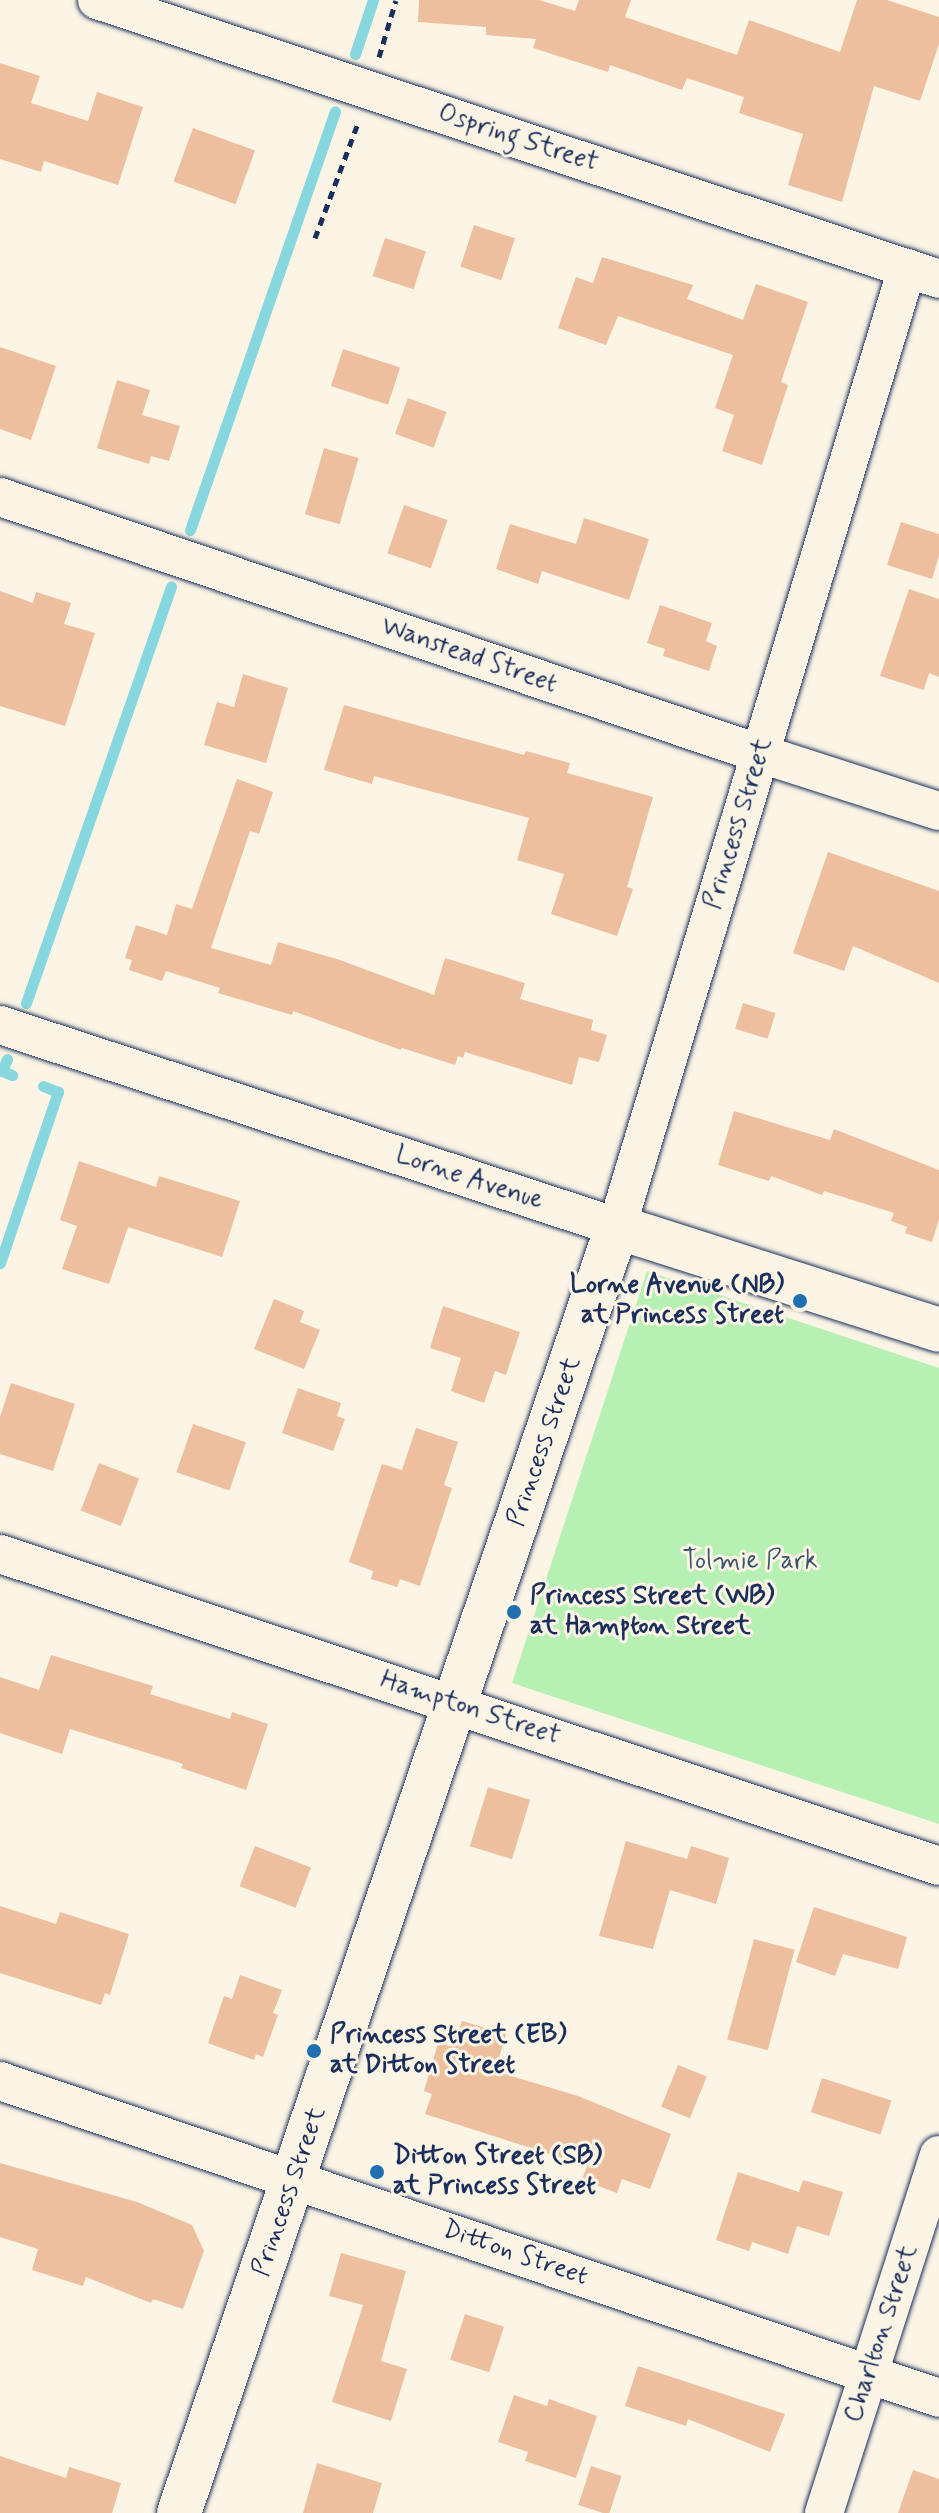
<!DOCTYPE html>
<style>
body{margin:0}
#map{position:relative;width:939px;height:2513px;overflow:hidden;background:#fcf5e5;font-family:Mynerve,sans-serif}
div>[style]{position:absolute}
.green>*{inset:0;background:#b6f0b3}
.stream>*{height:11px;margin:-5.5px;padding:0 5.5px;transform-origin:5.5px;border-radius:5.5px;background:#86d7de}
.building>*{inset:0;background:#eebf9e;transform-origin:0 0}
.path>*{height:5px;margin-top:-2.5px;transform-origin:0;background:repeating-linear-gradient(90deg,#1b2f5e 0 8px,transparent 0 14px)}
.roads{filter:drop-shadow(0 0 2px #1b2f5e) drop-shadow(0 0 2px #1b2f5e)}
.minor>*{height:38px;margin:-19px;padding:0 19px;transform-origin:19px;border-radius:19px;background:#fcf5e5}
.tertiary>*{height:44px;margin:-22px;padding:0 22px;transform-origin:22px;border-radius:22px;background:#fcf5e5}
.dots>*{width:22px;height:22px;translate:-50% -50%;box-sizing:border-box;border:4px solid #fcf5e5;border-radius:50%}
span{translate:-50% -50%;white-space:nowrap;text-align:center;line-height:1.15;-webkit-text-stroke:6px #fcf5e5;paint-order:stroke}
.street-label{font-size:26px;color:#1b2f5e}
.poi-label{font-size:26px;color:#1b2f5e;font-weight:700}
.right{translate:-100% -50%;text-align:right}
.left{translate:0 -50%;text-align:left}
.park-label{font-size:26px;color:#3a566f}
</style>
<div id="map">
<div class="green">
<i style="clip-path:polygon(647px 1271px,939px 1368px,939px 1824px,512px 1683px)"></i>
</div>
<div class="stream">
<i style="left:355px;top:54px;width:57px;rotate:-71.6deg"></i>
<i style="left:190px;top:530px;width:443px;rotate:-70.9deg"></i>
<i style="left:26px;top:1003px;width:441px;rotate:-70.8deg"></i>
<i style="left:7px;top:1059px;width:13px;rotate:113deg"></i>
<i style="left:2px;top:1071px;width:11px;rotate:22deg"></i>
<i style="left:0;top:1263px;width:181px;rotate:-71.3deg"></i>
<i style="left:58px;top:1092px;width:16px;rotate:-158deg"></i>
</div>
<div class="building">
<i style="clip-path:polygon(419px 0,539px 0,575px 11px,579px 0,631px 0,625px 17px,737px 55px,749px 20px,840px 52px,857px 0,887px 0,939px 17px,939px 44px,920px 101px,874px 86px,842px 202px,788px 185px,803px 134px,739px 113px,744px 97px,687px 78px,682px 90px,610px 65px,608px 72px,533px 48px,536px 39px,486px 35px,486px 27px,418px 22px)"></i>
<i style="clip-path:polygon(0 63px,40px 76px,31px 103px,88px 121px,97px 92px,143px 107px,118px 185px,44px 161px,41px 172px,0 159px)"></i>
<i style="left:193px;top:128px;width:66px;height:57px;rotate:20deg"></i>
<i style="left:474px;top:225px;width:43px;height:44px;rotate:18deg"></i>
<i style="left:385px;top:238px;width:43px;height:40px;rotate:18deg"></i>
<i style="clip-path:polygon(602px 257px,693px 285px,687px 299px,743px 320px,756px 284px,808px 302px,781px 382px,788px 385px,762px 465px,722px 451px,734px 415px,715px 408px,733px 355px,618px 316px,606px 345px,558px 328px,576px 277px,593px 283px)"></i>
<i style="clip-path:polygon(0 347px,56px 366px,31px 440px,0 429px)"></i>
<i style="left:343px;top:349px;width:60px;height:39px;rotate:18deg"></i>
<i style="clip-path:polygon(117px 380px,150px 390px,142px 415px,180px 426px,169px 461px,151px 456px,149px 464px,97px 448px)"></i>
<i style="left:408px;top:398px;width:41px;height:38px;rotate:20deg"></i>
<i style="left:324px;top:448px;width:36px;height:69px;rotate:16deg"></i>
<i style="left:404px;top:505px;width:46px;height:51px;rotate:19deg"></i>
<i style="clip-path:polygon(584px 518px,649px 539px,629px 600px,542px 571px,538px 584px,496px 569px,510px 524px,576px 544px)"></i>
<i style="clip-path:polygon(901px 522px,939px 534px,939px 556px,932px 579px,887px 565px)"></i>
<i style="clip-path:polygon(909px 589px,939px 599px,939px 677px,929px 673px,924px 690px,880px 676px)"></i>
<i style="clip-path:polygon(0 591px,33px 603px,36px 592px,71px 603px,64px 624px,95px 633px,65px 726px,0 706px)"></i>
<i style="clip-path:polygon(660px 605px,712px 623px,706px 641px,717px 646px,709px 671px,663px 656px,665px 649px,647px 643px)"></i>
<i style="clip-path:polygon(243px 674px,288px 688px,266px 763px,204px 745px,217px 702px,234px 707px)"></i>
<i style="clip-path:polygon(344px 705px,524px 755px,526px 751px,570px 763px,567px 773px,653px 797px,627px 887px,633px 889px,617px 936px,551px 914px,564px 874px,517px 860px,529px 818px,374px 776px,372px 784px,324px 770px)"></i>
<i style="clip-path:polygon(237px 779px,273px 792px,259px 834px,250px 831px,211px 948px,271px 965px,278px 942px,340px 960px,434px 995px,445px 958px,525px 983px,520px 999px,593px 1020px,591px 1030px,607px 1035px,599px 1062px,579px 1057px,572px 1085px,465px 1052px,463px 1058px,458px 1056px,455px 1065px,402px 1048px,401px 1050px,293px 1011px,292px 1015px,218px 993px,220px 988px,166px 971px,162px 981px,129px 970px,132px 960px,125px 958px,136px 925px,167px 935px,176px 904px,192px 909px)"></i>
<i style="clip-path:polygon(828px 852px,939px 891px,939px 983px,853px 946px,844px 971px,793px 953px)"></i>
<i style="left:743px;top:1003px;width:34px;height:27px;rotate:17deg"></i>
<i style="clip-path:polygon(734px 1111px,830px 1140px,834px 1129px,939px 1170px,939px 1219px,932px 1242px,905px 1233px,907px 1227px,891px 1221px,894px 1213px,824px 1191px,822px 1195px,771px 1176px,769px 1181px,718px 1165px)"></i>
<i style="clip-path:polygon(79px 1161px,156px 1187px,159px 1176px,240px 1201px,222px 1257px,128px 1227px,109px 1284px,62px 1269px,77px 1226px,60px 1220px)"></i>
<i style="clip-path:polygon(274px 1299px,304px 1311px,300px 1322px,320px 1330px,304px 1369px,254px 1349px)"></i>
<i style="clip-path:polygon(443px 1306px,520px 1332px,506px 1375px,495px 1371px,484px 1403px,451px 1391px,461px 1358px,430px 1348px)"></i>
<i style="clip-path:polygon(11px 1383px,75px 1404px,53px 1471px,0 1454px,0 1417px)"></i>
<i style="clip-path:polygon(298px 1388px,341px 1403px,337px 1416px,345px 1419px,333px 1451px,282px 1433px)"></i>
<i style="left:193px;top:1424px;width:56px;height:51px;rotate:19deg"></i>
<i style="clip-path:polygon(416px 1428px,458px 1442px,444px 1485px,452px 1488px,420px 1586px,400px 1579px,397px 1587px,371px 1579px,373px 1571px,349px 1562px,382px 1464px,402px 1470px)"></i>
<i style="left:99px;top:1463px;width:43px;height:51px;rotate:21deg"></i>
<i style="clip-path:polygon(51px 1655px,153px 1686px,150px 1694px,230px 1719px,232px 1712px,268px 1724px,246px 1790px,181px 1768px,183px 1764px,70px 1729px,62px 1754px,0 1733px,0 1677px,39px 1690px)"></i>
<i style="left:488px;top:1787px;width:44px;height:62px;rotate:17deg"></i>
<i style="clip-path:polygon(626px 1841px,687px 1859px,691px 1846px,729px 1858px,716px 1904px,670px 1890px,653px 1949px,599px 1936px)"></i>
<i style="left:255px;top:1846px;width:60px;height:43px;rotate:21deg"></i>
<i style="clip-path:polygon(0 1906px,56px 1924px,60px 1912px,129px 1934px,110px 1995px,105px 1993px,101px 2005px,0 1973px)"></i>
<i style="clip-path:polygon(814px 1907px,907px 1937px,898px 1969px,843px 1954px,835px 1976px,796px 1962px)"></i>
<i style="left:754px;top:1939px;width:42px;height:104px;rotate:15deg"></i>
<i style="clip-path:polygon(240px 1975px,282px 1990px,273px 2013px,278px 2015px,263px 2057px,256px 2054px,254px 2060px,208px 2043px,224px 1996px,232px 1999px)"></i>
<i style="clip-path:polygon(462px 2021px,506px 2034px,495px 2071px,578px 2096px,671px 2134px,650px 2189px,622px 2179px,617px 2193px,582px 2180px,587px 2166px,425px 2114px,432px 2094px,424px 2091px,438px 2043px,454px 2047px)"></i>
<i style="left:678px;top:2065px;width:31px;height:45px;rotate:22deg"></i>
<i style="left:822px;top:2078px;width:73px;height:36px;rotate:18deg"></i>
<i style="clip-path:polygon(0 2163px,137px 2202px,192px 2225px,204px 2251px,183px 2309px,153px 2299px,151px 2303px,86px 2277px,83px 2286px,32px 2270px,38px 2249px,0 2237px)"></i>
<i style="clip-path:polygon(738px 2172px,799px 2192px,803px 2180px,843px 2192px,829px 2236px,797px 2226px,788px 2254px,752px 2242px,749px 2251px,716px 2240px)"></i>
<i style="clip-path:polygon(341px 2253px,406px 2271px,381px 2361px,407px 2369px,391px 2421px,332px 2402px,363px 2305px,329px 2296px)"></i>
<i style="left:465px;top:2314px;width:41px;height:48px;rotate:18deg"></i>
<i style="clip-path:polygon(638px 2366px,785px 2414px,770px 2452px,688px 2419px,686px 2426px,625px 2406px)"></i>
<i style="clip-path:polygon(514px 2395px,547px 2406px,549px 2399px,597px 2416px,576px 2478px,525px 2461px,528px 2452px,498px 2442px)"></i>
<i style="clip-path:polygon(0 2456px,66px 2478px,69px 2467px,121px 2483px,112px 2513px,0 2513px)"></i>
<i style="clip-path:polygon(317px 2463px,382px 2483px,373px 2513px,303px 2513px)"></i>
<i style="left:591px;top:2466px;width:32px;height:41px;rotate:18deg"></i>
<i style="clip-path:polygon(913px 2470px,939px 2479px,939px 2513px,898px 2513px)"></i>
</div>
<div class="path">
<i style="left:379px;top:57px;width:59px;rotate:-73.4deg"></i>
<i style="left:315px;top:238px;width:123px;rotate:-69.5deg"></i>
</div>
<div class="roads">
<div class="minor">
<i style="left:97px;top:0;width:887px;rotate:18.33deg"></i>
<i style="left:0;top:497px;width:803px;rotate:18.66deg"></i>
<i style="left:761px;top:754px;width:187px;rotate:17.8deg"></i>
<i style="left:0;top:1025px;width:649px;rotate:18.13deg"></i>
<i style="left:617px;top:1227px;width:1002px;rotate:-73.17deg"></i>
<i style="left:0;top:1554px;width:989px;rotate:18.38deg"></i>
<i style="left:0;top:2081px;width:991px;rotate:18.65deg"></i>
<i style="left:824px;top:2513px;width:376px;rotate:-72.2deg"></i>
</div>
<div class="tertiary">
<i style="left:179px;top:2513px;width:1359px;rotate:-71.19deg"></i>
<i style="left:617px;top:1227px;width:338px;rotate:17.7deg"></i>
</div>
</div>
<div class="dots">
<i style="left:800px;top:1301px;background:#1f6fb2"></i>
<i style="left:514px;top:1612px;background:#1f6fb2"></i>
<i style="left:314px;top:2051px;background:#1f6fb2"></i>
<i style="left:377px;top:2172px;background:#1f6fb2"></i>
</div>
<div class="street-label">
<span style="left:518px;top:139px;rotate:18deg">Ospring Street</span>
<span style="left:469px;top:656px;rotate:19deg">Wanstead Street</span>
<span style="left:739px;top:824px;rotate:-73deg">Princess Street</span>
<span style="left:469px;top:1179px;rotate:18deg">Lorne Avenue</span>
<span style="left:545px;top:1442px;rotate:-71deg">Princess Street</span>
<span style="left:470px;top:1709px;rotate:18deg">Hampton Street</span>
<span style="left:290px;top:2192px;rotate:-71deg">Princess Street</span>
<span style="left:515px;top:2254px;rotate:19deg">Ditton Street</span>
<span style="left:882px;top:2334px;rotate:-72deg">Charlton Street</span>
</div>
<div class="poi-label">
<span class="right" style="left:784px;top:1301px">Lorne Avenue (NB)<br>at Princess Street</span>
<span class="left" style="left:530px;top:1612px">Princess Street (WB)<br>at Hampton Street</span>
<span class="left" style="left:330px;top:2051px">Princess Street (EB)<br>at Ditton Street</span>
<span class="left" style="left:393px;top:2172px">Ditton Street (SB)<br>at Princess Street</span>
</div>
<div class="park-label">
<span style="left:750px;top:1562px">Tolmie Park</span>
</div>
</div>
